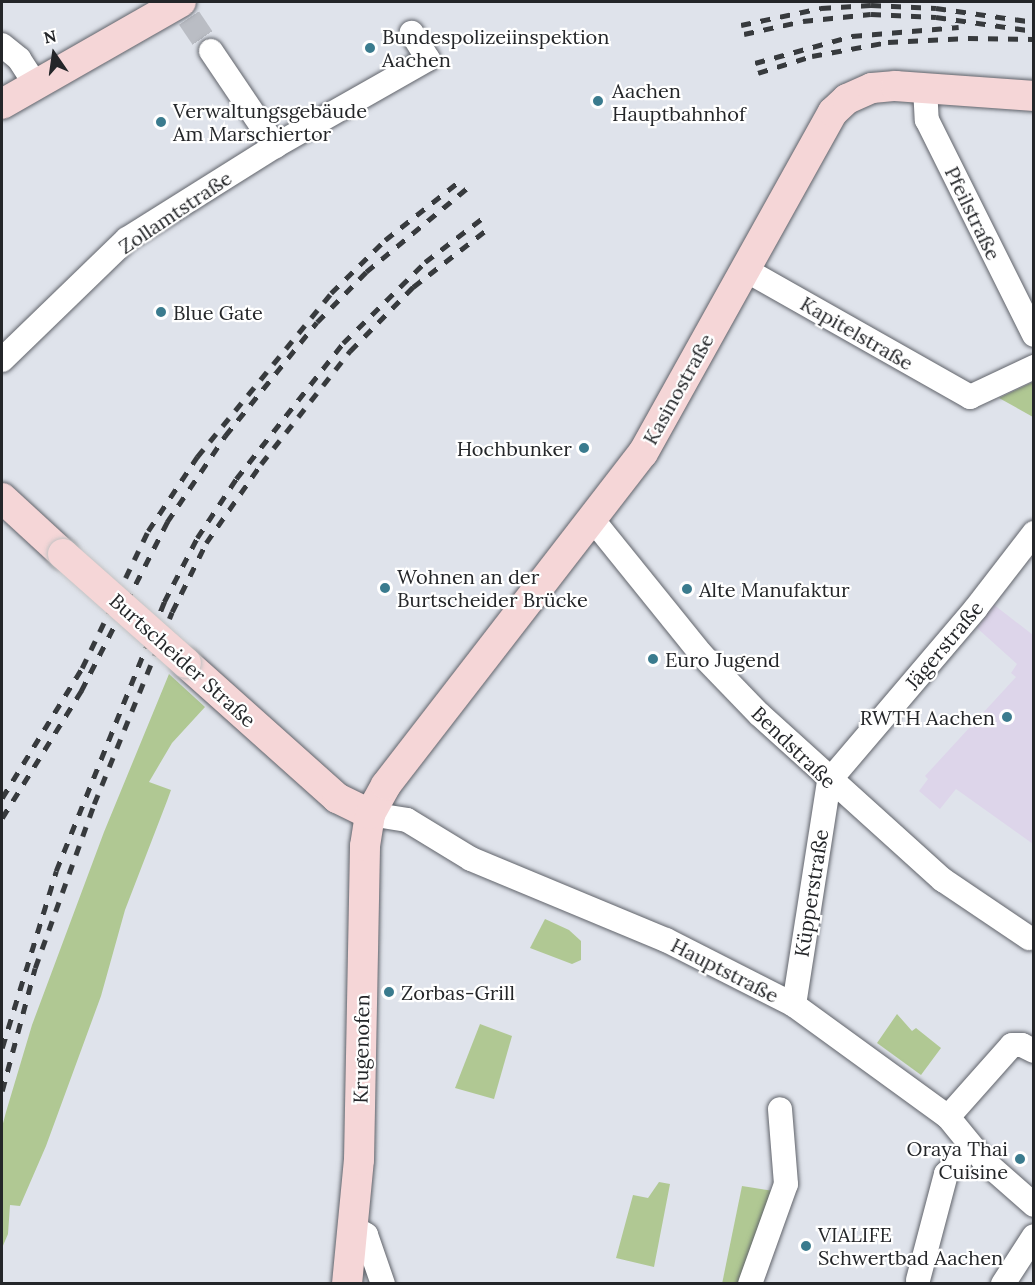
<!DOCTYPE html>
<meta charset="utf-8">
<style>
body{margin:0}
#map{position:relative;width:1035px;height:1285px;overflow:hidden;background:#dfe3eb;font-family:Lora,serif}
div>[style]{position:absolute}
.education>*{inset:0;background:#ddd5ea}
.green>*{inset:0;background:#b0c893}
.minor-tunnel>*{height:24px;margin-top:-12px;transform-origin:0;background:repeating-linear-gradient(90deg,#babdc4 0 24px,transparent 0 36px)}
.roads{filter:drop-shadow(0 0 2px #60636a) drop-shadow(0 0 2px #60636a)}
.minor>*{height:24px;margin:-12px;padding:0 12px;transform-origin:12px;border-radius:12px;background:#fff}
.major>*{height:30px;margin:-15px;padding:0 15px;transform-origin:15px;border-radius:15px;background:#f5d6d7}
.rail>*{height:4.5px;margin-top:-2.25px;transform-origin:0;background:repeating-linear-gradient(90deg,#373a3d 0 10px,transparent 0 20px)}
.bridges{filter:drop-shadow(0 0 2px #c2c2c3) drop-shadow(0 0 2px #c2c2c3)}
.major-bridge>*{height:30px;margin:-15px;padding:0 15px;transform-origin:15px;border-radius:15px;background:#f5d6d7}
.dots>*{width:16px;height:16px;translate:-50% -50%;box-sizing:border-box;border:3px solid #fff;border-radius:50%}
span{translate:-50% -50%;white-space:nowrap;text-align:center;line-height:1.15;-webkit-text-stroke:4.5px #fff;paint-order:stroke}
.poi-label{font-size:20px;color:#242629}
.left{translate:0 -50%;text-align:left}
.right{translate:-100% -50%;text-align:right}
.street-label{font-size:20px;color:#242629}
.frame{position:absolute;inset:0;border:3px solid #242629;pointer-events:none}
.north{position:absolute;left:24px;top:24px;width:60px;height:60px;-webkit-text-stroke:4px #fff;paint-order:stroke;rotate:347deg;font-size:16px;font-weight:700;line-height:24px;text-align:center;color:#242629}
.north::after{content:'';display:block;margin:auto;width:21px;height:27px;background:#242629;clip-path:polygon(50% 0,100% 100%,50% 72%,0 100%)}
</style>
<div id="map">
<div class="education">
<i style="clip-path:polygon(993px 604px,1033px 635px,1033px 844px,956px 789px,940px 809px,919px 791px,928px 779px,925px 776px,1016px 677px,1011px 673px,1017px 664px,977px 628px)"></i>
</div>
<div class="green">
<i style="clip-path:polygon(1033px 382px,1033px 417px,999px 398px)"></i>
<i style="clip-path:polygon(169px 674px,205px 707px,172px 743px,149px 782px,171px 790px,167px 801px,125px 910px,101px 996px,46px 1146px,20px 1206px,10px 1205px,8px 1234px,2px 1248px,2px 1127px,6px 1112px,32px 1025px,104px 832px)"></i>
<i style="clip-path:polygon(545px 919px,569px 930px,581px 941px,581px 960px,572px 964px,530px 948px)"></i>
<i style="clip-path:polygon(897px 1014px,912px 1031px,916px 1028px,941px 1048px,921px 1075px,877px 1043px)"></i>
<i style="clip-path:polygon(480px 1024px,512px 1036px,494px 1099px,455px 1088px)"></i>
<i style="clip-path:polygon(659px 1182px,670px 1184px,654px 1267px,616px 1258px,633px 1195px,648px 1198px)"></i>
<i style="clip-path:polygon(742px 1186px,774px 1191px,741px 1283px,722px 1284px)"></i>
</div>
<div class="minor-tunnel">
<i style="left:189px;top:18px;width:40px;rotate:56deg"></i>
</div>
<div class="roads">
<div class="minor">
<i style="left:2px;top:45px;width:22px;rotate:39deg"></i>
<i style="left:19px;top:59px;width:30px;rotate:57deg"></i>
<i style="left:211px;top:51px;width:115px;rotate:56deg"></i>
<i style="left:925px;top:87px;width:33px;rotate:87deg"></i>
<i style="left:927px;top:120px;width:240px;rotate:63.5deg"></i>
<i style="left:744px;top:269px;width:260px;rotate:29.5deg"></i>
<i style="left:970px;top:397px;width:71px;rotate:-25.1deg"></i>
<i style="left:2px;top:360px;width:174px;rotate:-44.1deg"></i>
<i style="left:127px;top:239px;width:175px;rotate:-32.1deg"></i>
<i style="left:275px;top:146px;width:176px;rotate:-29.6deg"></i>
<i style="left:428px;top:59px;width:31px;rotate:-122deg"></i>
<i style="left:593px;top:520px;width:172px;rotate:51.1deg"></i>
<i style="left:701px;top:654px;width:83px;rotate:46deg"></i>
<i style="left:759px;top:714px;width:248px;rotate:42.1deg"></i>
<i style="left:943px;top:880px;width:104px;rotate:34deg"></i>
<i style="left:829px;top:781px;width:227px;rotate:-49.6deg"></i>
<i style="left:976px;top:608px;width:95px;rotate:-52.3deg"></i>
<i style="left:370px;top:814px;width:37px;rotate:9deg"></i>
<i style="left:407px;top:820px;width:75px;rotate:31.4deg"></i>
<i style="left:471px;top:859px;width:211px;rotate:22.6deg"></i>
<i style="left:666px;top:940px;width:144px;rotate:26.9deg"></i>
<i style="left:794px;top:1005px;width:190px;rotate:36deg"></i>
<i style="left:948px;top:1117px;width:57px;rotate:50.7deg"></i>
<i style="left:984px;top:1161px;width:67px;rotate:41.3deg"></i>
<i style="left:794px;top:1005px;width:227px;rotate:-81.1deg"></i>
<i style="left:948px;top:1117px;width:96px;rotate:-48.4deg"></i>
<i style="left:1012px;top:1045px;width:10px"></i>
<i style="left:1022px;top:1045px;width:13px;rotate:27deg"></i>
<i style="left:354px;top:1228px;width:14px;rotate:30deg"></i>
<i style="left:366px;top:1235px;width:52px;rotate:70.9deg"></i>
<i style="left:918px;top:1280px;width:110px;rotate:-75.2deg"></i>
<i style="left:946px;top:1174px;width:37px;rotate:-47deg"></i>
<i style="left:750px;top:1284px;width:106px;rotate:-70.2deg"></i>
<i style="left:786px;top:1184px;width:75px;rotate:-94.6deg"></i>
<i style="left:1003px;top:1284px;width:57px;rotate:-57.1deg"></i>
</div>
<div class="major">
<i style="left:2px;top:104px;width:206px;rotate:-29.7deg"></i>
<i style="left:2px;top:498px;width:83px;rotate:42.6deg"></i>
<i style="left:186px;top:663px;width:203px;rotate:41.8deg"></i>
<i style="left:337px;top:798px;width:37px;rotate:26deg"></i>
<i style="left:347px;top:1284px;width:125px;rotate:-84.5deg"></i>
<i style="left:359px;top:1160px;width:314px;rotate:-88.9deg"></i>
<i style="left:365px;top:846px;width:32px;rotate:-81deg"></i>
<i style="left:370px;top:814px;width:33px;rotate:-61deg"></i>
<i style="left:386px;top:785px;width:420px;rotate:-52.3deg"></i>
<i style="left:643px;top:453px;width:390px;rotate:-60.9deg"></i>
<i style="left:833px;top:112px;width:19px;rotate:-43deg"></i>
<i style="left:847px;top:99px;width:27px;rotate:-24deg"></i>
<i style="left:872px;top:88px;width:24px;rotate:-5deg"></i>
<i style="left:896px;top:86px;width:138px;rotate:4.1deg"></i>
</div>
</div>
<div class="rail">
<i style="left:741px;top:25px;width:82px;rotate:-12deg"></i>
<i style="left:821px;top:8px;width:50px;rotate:-3.4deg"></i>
<i style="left:871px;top:5px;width:65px;rotate:2.6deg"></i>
<i style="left:936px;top:8px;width:99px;rotate:8.1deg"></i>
<i style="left:744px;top:34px;width:60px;rotate:-12.4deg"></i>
<i style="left:803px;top:21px;width:68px;rotate:-5.9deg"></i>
<i style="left:871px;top:14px;width:65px;rotate:2.6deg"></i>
<i style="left:936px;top:17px;width:99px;rotate:8.1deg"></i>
<i style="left:755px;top:63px;width:101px;rotate:-15.6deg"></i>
<i style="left:852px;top:36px;width:107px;rotate:-4.8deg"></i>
<i style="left:758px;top:73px;width:57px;rotate:-17.5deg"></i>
<i style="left:812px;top:56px;width:77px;rotate:-10.4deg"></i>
<i style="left:888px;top:42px;width:80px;rotate:-2.9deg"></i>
<i style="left:968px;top:38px;width:66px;rotate:0.9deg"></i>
<i style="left:2px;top:798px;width:153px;rotate:-58.4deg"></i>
<i style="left:82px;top:668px;width:152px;rotate:-64.3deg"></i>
<i style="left:148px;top:531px;width:89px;rotate:-56.5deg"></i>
<i style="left:197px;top:457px;width:212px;rotate:-50.7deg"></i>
<i style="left:331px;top:293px;width:76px;rotate:-44.5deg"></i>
<i style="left:385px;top:240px;width:97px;rotate:-38.3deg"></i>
<i style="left:2px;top:818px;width:150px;rotate:-58.1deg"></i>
<i style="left:81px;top:691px;width:190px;rotate:-63deg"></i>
<i style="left:167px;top:522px;width:104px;rotate:-56deg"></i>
<i style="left:225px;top:436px;width:146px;rotate:-51.1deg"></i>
<i style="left:317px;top:322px;width:70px;rotate:-45.6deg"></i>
<i style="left:366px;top:272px;width:131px;rotate:-39.7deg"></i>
<i style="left:2px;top:1048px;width:185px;rotate:-73deg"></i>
<i style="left:56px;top:871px;width:290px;rotate:-68.1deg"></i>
<i style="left:164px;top:602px;width:72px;rotate:-62.7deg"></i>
<i style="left:197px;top:538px;width:71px;rotate:-56.5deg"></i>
<i style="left:236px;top:479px;width:173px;rotate:-51.8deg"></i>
<i style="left:343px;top:343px;width:115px;rotate:-44.6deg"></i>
<i style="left:425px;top:262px;width:74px;rotate:-37.3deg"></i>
<i style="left:2px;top:1091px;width:127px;rotate:-75deg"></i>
<i style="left:35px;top:968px;width:174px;rotate:-70.2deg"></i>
<i style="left:94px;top:804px;width:207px;rotate:-67.9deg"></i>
<i style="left:172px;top:612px;width:77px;rotate:-63.8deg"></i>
<i style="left:206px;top:543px;width:96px;rotate:-55.2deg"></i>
<i style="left:261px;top:464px;width:144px;rotate:-51.8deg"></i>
<i style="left:350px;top:351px;width:90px;rotate:-45.5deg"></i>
<i style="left:413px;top:287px;width:98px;rotate:-37.9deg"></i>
</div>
<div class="bridges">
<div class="major-bridge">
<i style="left:63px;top:554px;width:164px;rotate:41.5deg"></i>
</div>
</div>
<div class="dots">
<i style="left:370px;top:48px;background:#3a7b8e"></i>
<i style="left:598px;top:101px;background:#3a7b8e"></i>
<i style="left:161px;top:122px;background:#3a7b8e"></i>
<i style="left:161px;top:312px;background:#3a7b8e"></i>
<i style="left:584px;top:448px;background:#3a7b8e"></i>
<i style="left:385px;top:588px;background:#3a7b8e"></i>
<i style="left:687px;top:589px;background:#3a7b8e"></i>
<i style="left:653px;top:659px;background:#3a7b8e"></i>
<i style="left:1007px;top:717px;background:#3a7b8e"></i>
<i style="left:389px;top:992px;background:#3a7b8e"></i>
<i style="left:1020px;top:1159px;background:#3a7b8e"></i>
<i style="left:806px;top:1246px;background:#3a7b8e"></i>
</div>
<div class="poi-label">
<span class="left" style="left:382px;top:48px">Bundespolizeiinspektion<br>Aachen</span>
<span class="left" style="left:612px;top:102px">Aachen<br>Hauptbahnhof</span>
<span class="left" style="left:173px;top:122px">Verwaltungsgebäude<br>Am Marschiertor</span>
<span class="left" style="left:173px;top:312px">Blue Gate</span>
<span class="right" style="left:572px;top:448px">Hochbunker</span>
<span class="left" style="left:397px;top:588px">Wohnen an der<br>Burtscheider Brücke</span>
<span class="left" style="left:699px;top:589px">Alte Manufaktur</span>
<span class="left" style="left:665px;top:659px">Euro Jugend</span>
<span class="right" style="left:995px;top:717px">RWTH Aachen</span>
<span class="left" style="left:401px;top:992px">Zorbas-Grill</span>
<span class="right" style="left:1008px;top:1160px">Oraya Thai<br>Cuisine</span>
<span class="left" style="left:818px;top:1246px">VIALIFE<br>Schwertbad Aachen</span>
</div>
<div class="street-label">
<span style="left:175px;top:212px;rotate:-34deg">Zollamtstraße</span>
<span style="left:973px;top:213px;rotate:64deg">Pfeilstraße</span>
<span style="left:857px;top:333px;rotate:30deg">Kapitelstraße</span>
<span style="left:678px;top:389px;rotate:-61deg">Kasinostraße</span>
<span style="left:944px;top:645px;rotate:-50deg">Jägerstraße</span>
<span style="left:183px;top:660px;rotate:42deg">Burtscheider Straße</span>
<span style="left:794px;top:747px;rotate:44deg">Bendstraße</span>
<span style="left:811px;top:893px;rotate:-81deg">Küpperstraße</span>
<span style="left:725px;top:970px;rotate:27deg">Hauptstraße</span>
<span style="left:361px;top:1049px;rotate:-89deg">Krugenofen</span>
</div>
<div class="frame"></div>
<div class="north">N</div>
</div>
